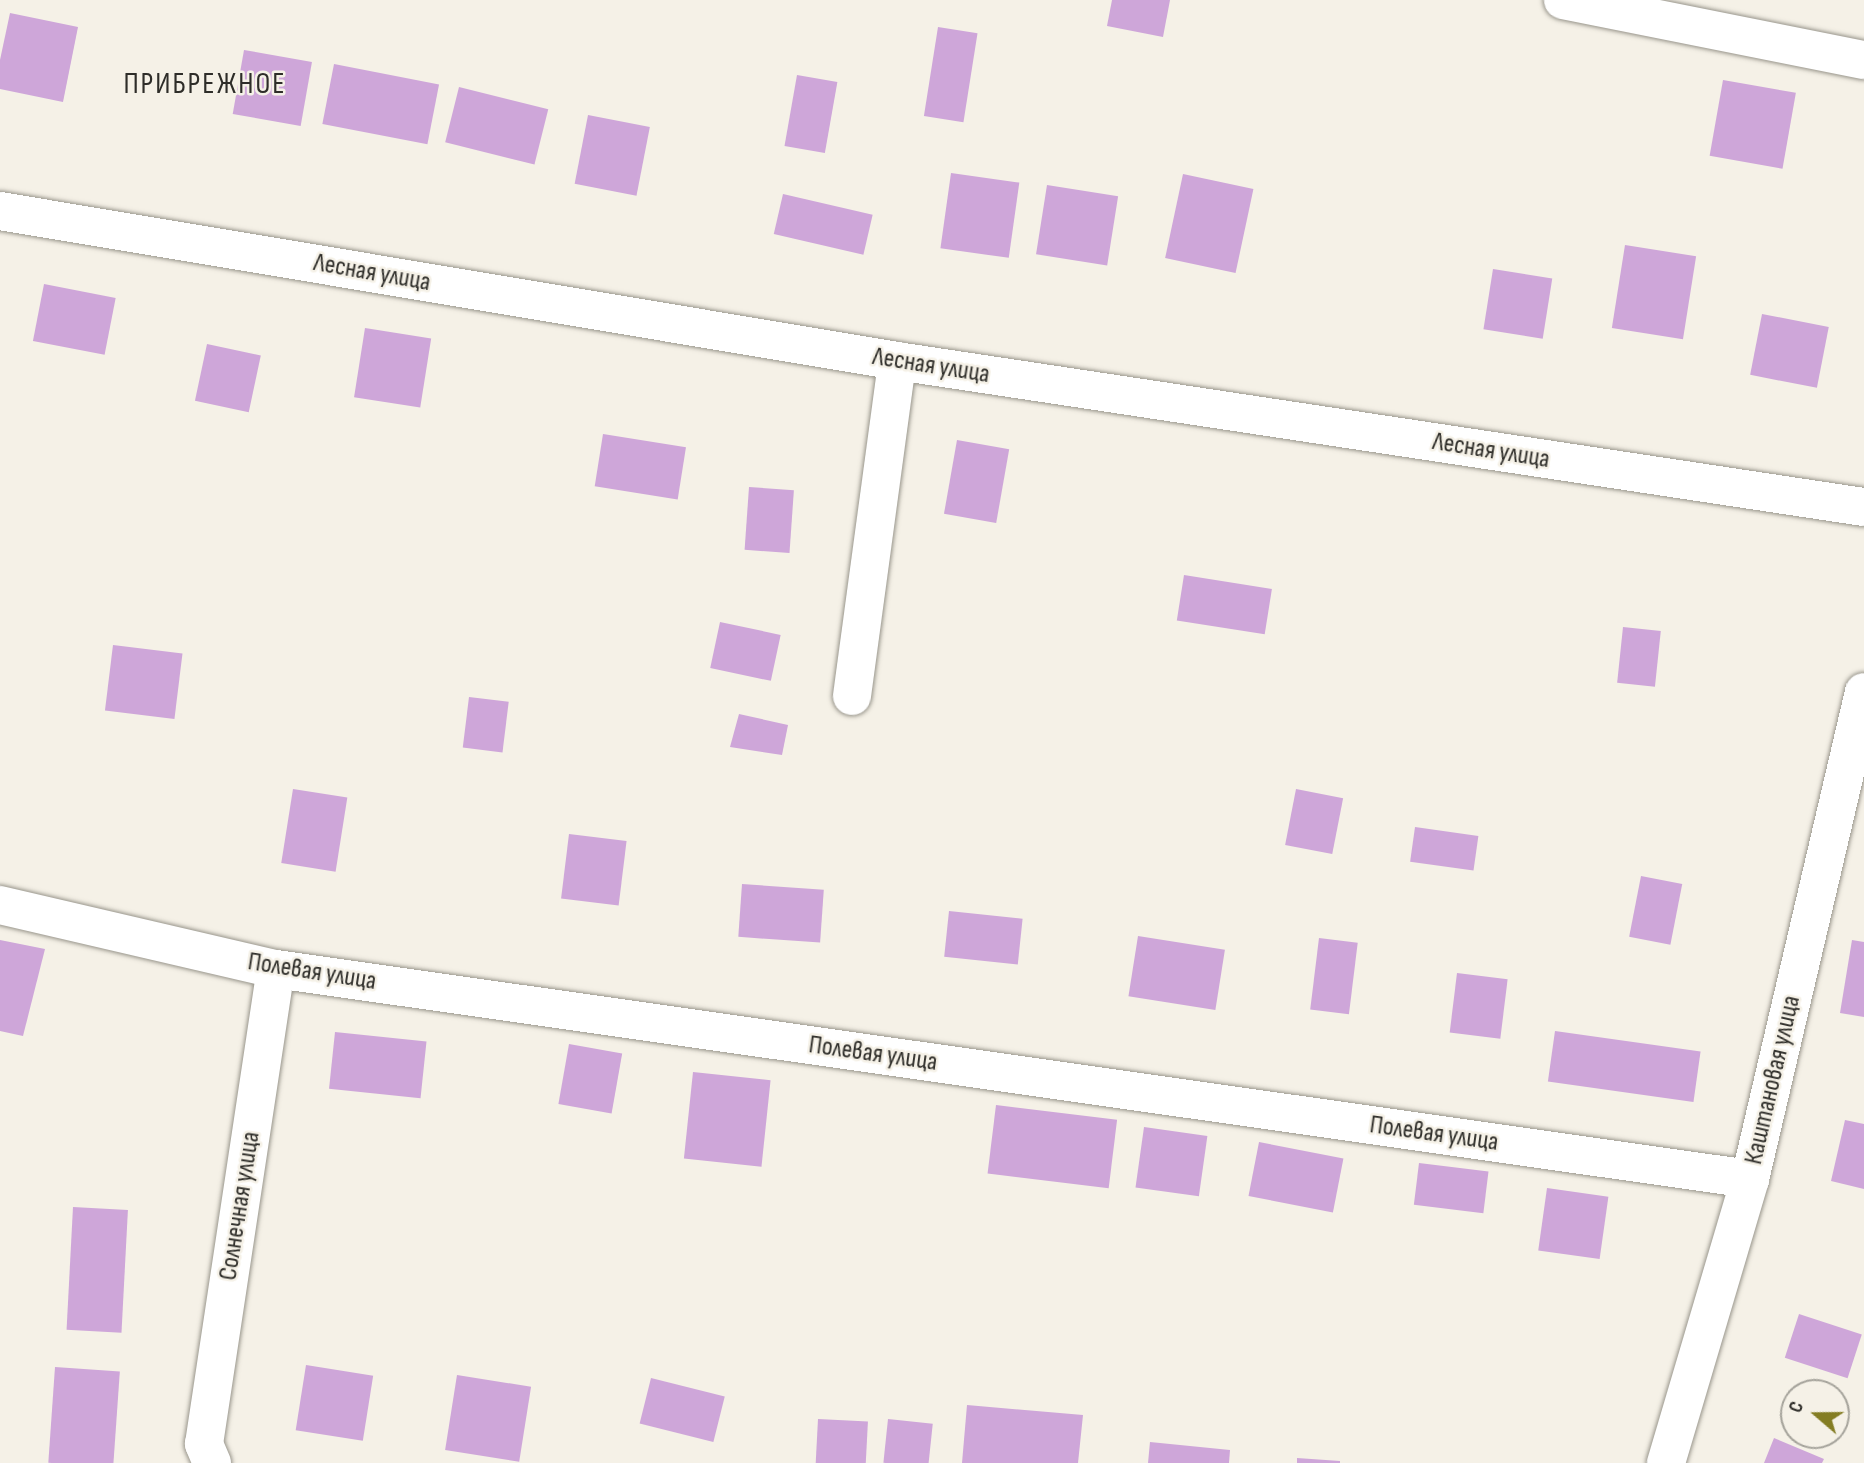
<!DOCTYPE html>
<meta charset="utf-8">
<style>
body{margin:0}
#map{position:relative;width:1864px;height:1463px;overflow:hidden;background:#f5f1e7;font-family:"Sofia Sans Condensed",sans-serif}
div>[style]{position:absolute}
.building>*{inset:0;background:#cea6d9;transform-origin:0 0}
.roads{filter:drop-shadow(0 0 2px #99968c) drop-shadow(0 0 2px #99968c)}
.minor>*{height:38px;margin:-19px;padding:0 19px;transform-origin:19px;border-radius:19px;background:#fff}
span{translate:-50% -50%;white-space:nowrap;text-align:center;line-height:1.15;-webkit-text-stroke:5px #f5f1e7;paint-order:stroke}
.street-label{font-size:26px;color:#2e2d29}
.quarter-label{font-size:30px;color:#2e2d29;letter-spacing:2px}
.north{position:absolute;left:1780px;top:1379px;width:70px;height:70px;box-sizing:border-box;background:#f5f1e7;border:2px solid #a5a39b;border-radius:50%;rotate:290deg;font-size:19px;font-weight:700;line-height:28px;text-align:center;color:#2e2d29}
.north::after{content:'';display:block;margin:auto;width:24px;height:32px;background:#847d23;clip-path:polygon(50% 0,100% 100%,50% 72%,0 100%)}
</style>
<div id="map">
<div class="building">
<i style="clip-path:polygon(1112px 0,1170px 0,1163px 37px,1107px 26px)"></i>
<i style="clip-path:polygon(10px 13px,78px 27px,63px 102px,0 89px,0 60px)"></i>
<i style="left:938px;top:27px;width:40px;height:90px;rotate:9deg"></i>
<i style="left:244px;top:50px;width:69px;height:65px;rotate:10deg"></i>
<i style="left:334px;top:64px;width:107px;height:61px;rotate:11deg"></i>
<i style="left:797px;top:75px;width:41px;height:72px;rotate:10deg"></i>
<i style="left:1723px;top:80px;width:74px;height:77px;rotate:10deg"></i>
<i style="left:459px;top:87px;width:92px;height:57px;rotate:14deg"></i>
<i style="left:588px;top:115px;width:63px;height:70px;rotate:11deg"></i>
<i style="left:951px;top:173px;width:69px;height:76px;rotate:8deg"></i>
<i style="left:1183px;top:174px;width:72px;height:86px;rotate:12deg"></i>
<i style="left:1047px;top:185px;width:72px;height:70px;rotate:9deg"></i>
<i style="left:783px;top:194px;width:92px;height:41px;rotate:13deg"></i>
<i style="left:1625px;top:245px;width:72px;height:84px;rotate:9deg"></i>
<i style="left:1493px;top:269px;width:60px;height:61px;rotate:9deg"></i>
<i style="left:44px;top:284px;width:73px;height:58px;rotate:11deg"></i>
<i style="left:1762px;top:314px;width:68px;height:62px;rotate:11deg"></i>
<i style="left:365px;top:328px;width:67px;height:70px;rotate:9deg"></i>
<i style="left:207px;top:344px;width:55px;height:58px;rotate:12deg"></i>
<i style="left:603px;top:434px;width:84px;height:53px;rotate:9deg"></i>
<i style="left:957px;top:440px;width:53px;height:75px;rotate:10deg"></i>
<i style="left:749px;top:487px;width:45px;height:63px;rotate:4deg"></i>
<i style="left:1184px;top:575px;width:89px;height:46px;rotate:9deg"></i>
<i style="left:720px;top:622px;width:62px;height:47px;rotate:12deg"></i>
<i style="left:1623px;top:627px;width:38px;height:56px;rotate:6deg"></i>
<i style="left:113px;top:645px;width:70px;height:66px;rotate:7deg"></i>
<i style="left:469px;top:697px;width:40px;height:51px;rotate:7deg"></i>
<i style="clip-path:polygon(739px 714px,788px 725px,782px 755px,730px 747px)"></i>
<i style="left:293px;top:789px;width:55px;height:75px;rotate:9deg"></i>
<i style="left:1296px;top:789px;width:48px;height:57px;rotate:11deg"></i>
<i style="left:1415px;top:827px;width:64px;height:35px;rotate:8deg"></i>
<i style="left:569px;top:834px;width:58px;height:65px;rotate:7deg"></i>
<i style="left:1641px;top:876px;width:42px;height:62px;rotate:11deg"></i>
<i style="left:742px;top:884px;width:82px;height:53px;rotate:4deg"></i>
<i style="left:949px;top:911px;width:74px;height:46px;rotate:6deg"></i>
<i style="left:1138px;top:936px;width:88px;height:61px;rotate:9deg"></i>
<i style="left:1319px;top:938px;width:39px;height:72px;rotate:7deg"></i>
<i style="clip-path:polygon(0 940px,45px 949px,23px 1036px,0 1031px)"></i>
<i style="clip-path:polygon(1852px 940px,1864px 942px,1864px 1017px,1840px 1013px)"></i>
<i style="left:1457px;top:973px;width:51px;height:60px;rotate:7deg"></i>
<i style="left:1555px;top:1031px;width:147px;height:51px;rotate:8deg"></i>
<i style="left:335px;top:1032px;width:92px;height:57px;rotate:6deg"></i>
<i style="left:569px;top:1044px;width:54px;height:61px;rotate:10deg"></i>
<i style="left:693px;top:1072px;width:78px;height:87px;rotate:6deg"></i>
<i style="left:996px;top:1105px;width:122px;height:69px;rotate:7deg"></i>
<i style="clip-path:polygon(1845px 1120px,1864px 1124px,1864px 1189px,1831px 1181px)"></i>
<i style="left:1144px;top:1127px;width:64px;height:61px;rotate:8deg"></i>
<i style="left:1259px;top:1142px;width:86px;height:55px;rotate:11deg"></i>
<i style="left:1419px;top:1163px;width:70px;height:42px;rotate:7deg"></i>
<i style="left:1547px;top:1188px;width:62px;height:63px;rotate:8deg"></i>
<i style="left:73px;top:1207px;width:55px;height:123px;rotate:3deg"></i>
<i style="left:1799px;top:1314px;width:66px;height:46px;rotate:18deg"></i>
<i style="left:306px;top:1365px;width:68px;height:66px;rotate:9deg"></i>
<i style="left:55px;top:1367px;width:65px;height:96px;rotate:4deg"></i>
<i style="left:457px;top:1375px;width:75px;height:76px;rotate:9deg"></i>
<i style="left:651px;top:1378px;width:76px;height:47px;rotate:14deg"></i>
<i style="clip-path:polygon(967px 1405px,1083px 1415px,1078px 1463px,962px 1463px)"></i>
<i style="left:818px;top:1419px;width:50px;height:44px;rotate:3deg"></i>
<i style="left:888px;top:1419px;width:45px;height:44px;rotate:6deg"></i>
<i style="clip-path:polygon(1774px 1438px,1824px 1459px,1822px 1463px,1764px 1463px)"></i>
<i style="clip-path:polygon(1150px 1442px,1230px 1450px,1229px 1463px,1148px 1463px)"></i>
<i style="clip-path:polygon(1297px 1458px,1340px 1461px,1340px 1463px,1297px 1463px)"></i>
</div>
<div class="roads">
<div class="minor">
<i style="left:1563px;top:0;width:307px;rotate:11.3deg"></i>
<i style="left:0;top:211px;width:909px;rotate:9.49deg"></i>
<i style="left:897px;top:361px;width:978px;rotate:8.59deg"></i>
<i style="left:852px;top:696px;width:338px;rotate:-82.3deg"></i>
<i style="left:0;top:905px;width:283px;rotate:13.1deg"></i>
<i style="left:276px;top:969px;width:1489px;rotate:8.11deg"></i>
<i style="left:212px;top:1463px;width:21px;rotate:-113deg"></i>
<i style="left:204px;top:1444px;width:480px;rotate:-81.4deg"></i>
<i style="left:1666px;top:1463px;width:296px;rotate:-73.5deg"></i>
<i style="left:1750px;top:1179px;width:500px;rotate:-76.83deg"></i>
</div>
</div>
<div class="street-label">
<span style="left:372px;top:273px;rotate:10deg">Лесная улица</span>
<span style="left:931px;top:366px;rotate:9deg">Лесная улица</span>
<span style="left:1491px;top:451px;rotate:9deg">Лесная улица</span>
<span style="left:312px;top:972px;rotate:9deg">Полевая улица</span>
<span style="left:873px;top:1054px;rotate:8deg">Полевая улица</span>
<span style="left:1773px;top:1080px;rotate:-77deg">Каштановая улица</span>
<span style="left:1434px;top:1134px;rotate:8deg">Полевая улица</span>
<span style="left:240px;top:1206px;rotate:-81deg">Солнечная улица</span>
</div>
<div class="quarter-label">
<span style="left:205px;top:84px">ПРИБРЕЖНОЕ</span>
</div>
<div class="north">С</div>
</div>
